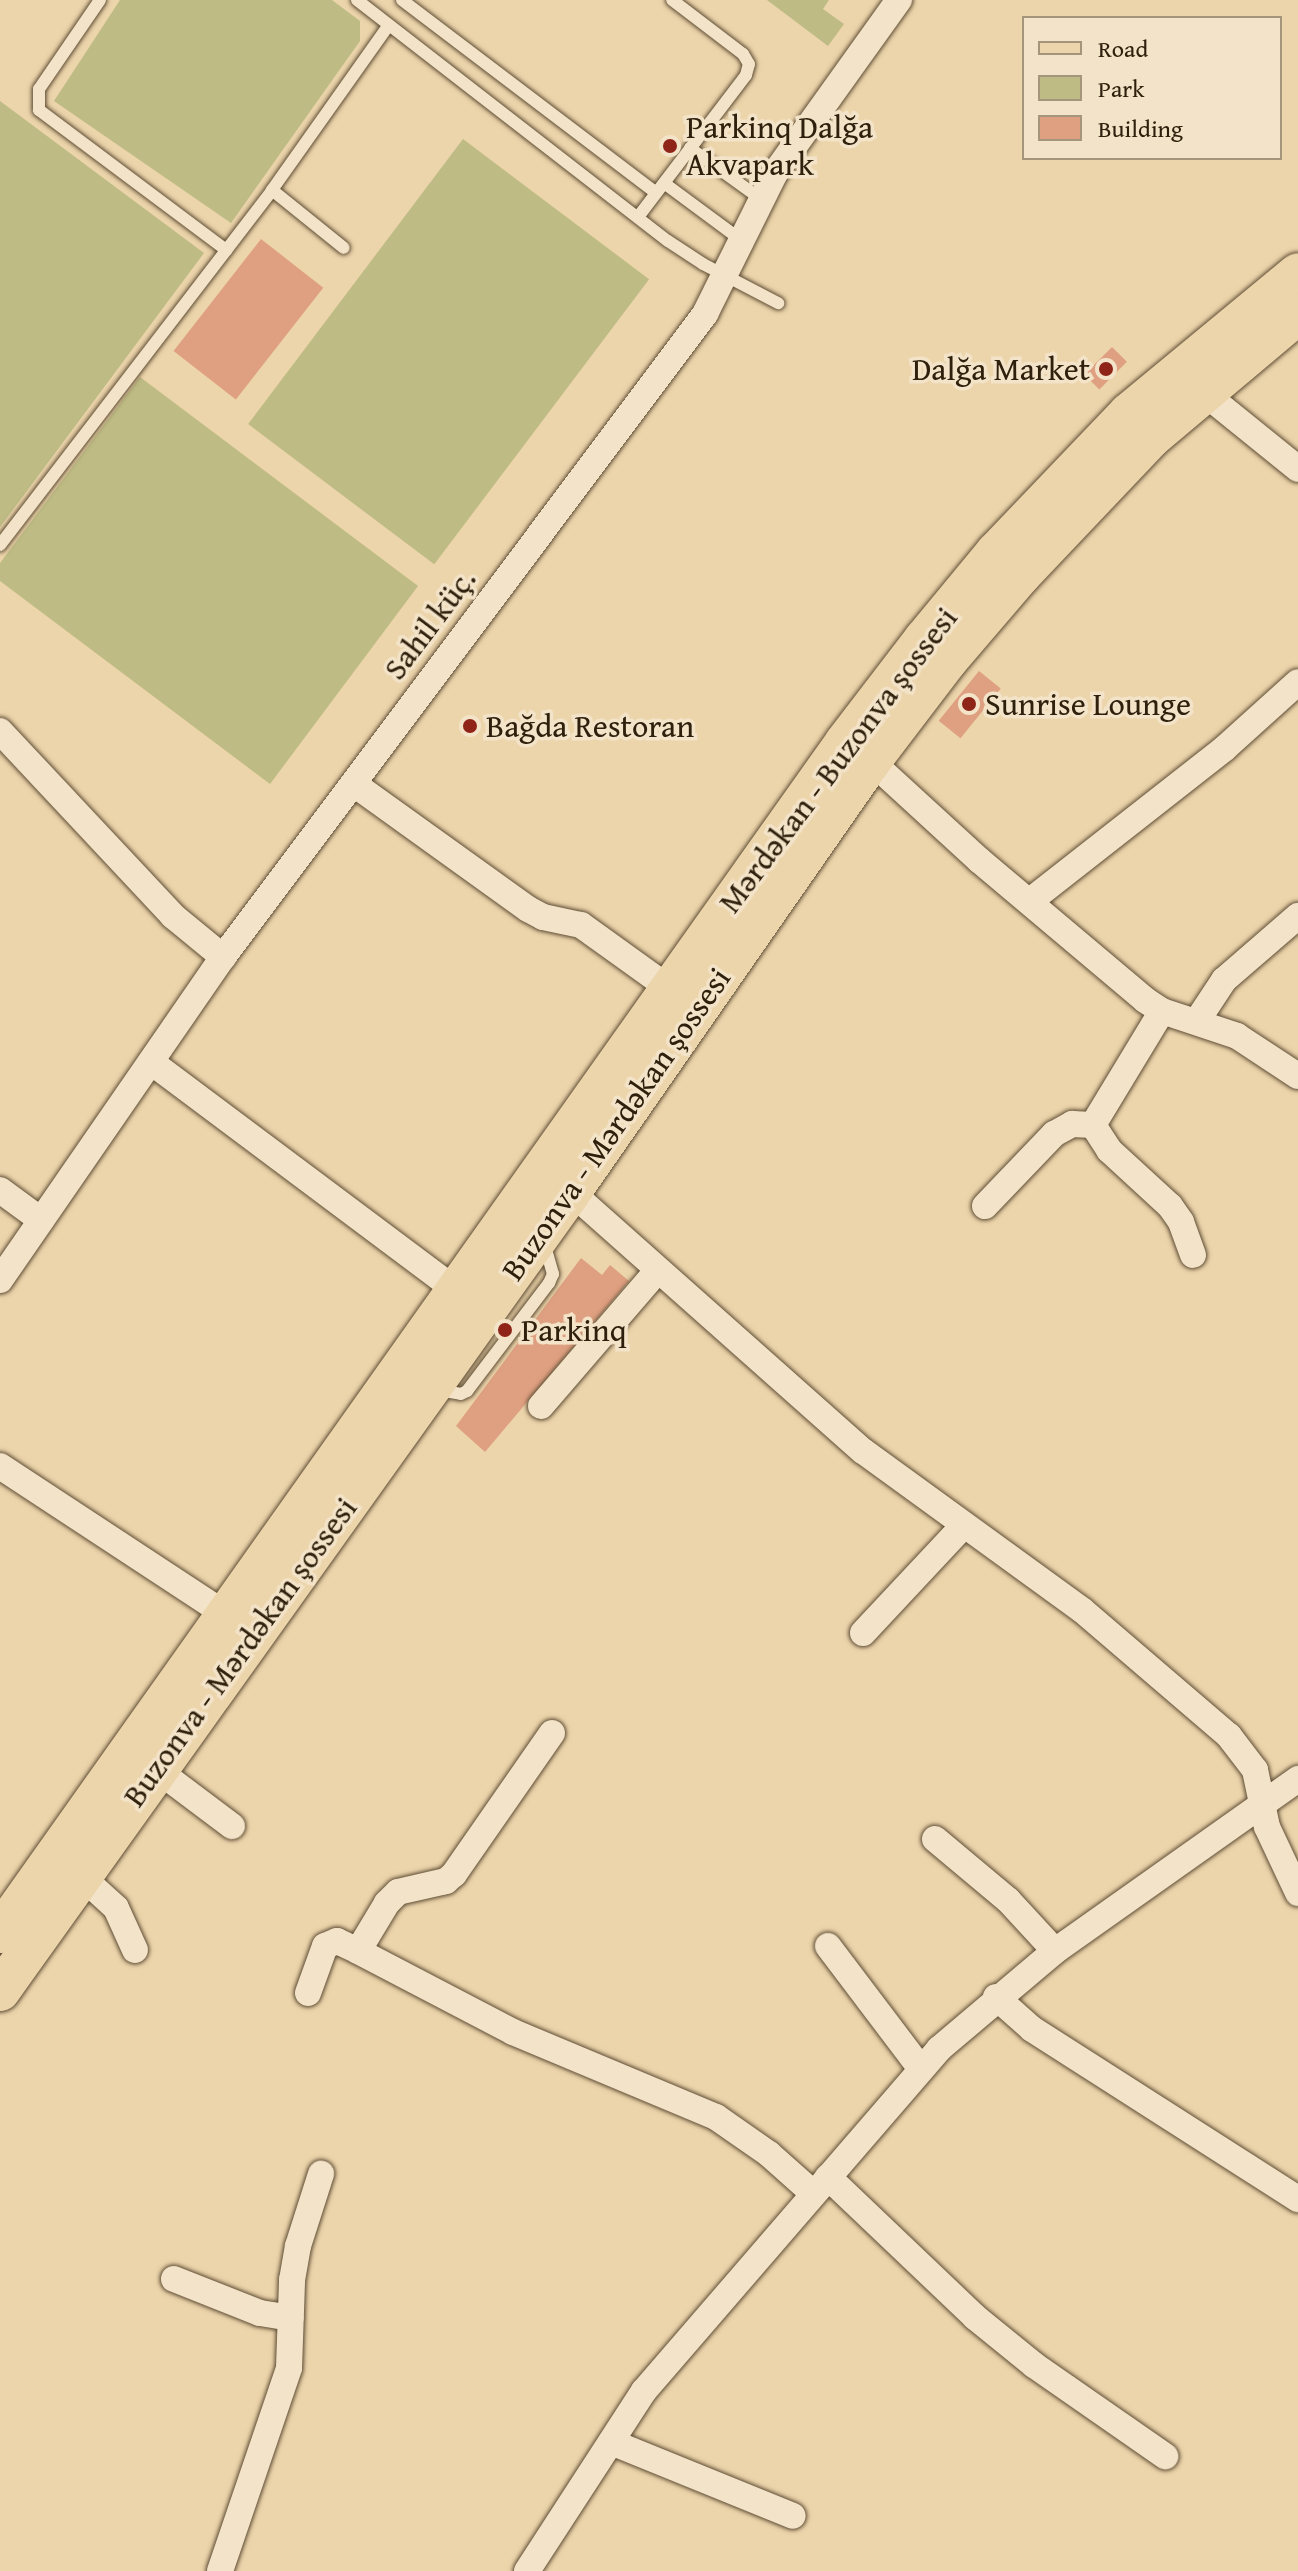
<!DOCTYPE html>
<meta charset="utf-8">
<style>
body{margin:0}
#map{position:relative;width:1298px;height:2571px;overflow:hidden;background:#ecd4ab;font-family:"Gentium Book Plus",serif}
div>[style]{position:absolute}
.green>*{inset:0;background:#bebb84;transform-origin:0 0}
.building>*{inset:0;background:#dfa081;transform-origin:0 0}
.roads{filter:drop-shadow(0 0 2px #5e4d34) drop-shadow(0 0 2px #5e4d34)}
.service>*{height:12px;margin:-6px;padding:0 6px;transform-origin:6px;border-radius:6px;background:#f3e3c8}
.minor>*{height:26px;margin:-13px;padding:0 13px;transform-origin:13px;border-radius:13px;background:#f3e3c8}
.primary>*{height:40px;margin:-20px;padding:0 20px;transform-origin:20px;border-radius:20px;background:#ecd4ab}
.dots>*{width:22px;height:22px;translate:-50% -50%;box-sizing:border-box;border:4px solid #f3e3c8;border-radius:50%}
span{translate:-50% -50%;white-space:nowrap;text-align:center;line-height:1.15;-webkit-text-stroke:7px #f3e3c8;paint-order:stroke}
.poi-label{font-size:32px;color:#2e200c}
.left{translate:0 -50%;text-align:left}
.right{translate:-100% -50%;text-align:right}
.street-label{font-size:32px;color:#2e200c}
.legend{position:absolute;left:1022px;top:16px;width:260px;height:144px;box-sizing:border-box;background:#f3e3c8;border:2px solid #a4957d;margin:0;padding:10px 14px;list-style:none;font-size:24px;color:#2e200c}
.legend li{display:flex;align-items:center;gap:16px;height:40px}
.legend b{width:40px;border:2px solid #a4957d}
</style>
<div id="map">
<div class="green">
<i style="clip-path:polygon(120px 0,332px 0,360px 21px,360px 41px,231px 223px,54px 101px)"></i>
<i style="clip-path:polygon(767px 0,829px 0,823px 9px,844px 24px,828px 46px)"></i>
<i style="clip-path:polygon(0 101px,204px 253px,0 527px)"></i>
<i style="left:463px;top:139px;width:233px;height:357px;rotate:37deg"></i>
<i style="clip-path:polygon(140px 377px,418px 586px,270px 784px,0 581px,0 563px)"></i>
</div>
<div class="building">
<i style="left:261px;top:239px;width:79px;height:142px;rotate:38deg"></i>
<i style="left:1112px;top:347px;width:21px;height:39px;rotate:45deg"></i>
<i style="left:979px;top:671px;width:28px;height:64px;rotate:39deg"></i>
<i style="clip-path:polygon(581px 1258px,602px 1275px,610px 1265px,629px 1281px,485px 1452px,456px 1426px)"></i>
</div>
<div class="roads">
<div class="service">
<i style="left:100px;top:0;width:108px;rotate:124.4deg"></i>
<i style="left:39px;top:89px;width:21px;rotate:90deg"></i>
<i style="left:39px;top:110px;width:234px;rotate:36.8deg"></i>
<i style="left:357px;top:0;width:393px;rotate:37.8deg"></i>
<i style="left:668px;top:241px;width:42px;rotate:33.3deg"></i>
<i style="left:703px;top:264px;width:85px;rotate:27.5deg"></i>
<i style="left:402px;top:0;width:319px;rotate:37.2deg"></i>
<i style="left:690px;top:148px;width:87px;rotate:35.7deg"></i>
<i style="left:664px;top:183px;width:96px;rotate:36.5deg"></i>
<i style="left:272px;top:190px;width:92px;rotate:38.9deg"></i>
<i style="left:638px;top:217px;width:178px;rotate:-52.7deg"></i>
<i style="left:746px;top:75px;width:11px;rotate:-75deg"></i>
<i style="left:749px;top:64px;width:12px;rotate:-121deg"></i>
<i style="left:743px;top:54px;width:89px;rotate:-142.7deg"></i>
<i style="left:0;top:545px;width:447px;rotate:-52.5deg"></i>
<i style="left:272px;top:190px;width:202px;rotate:-54.7deg"></i>
<i style="left:439px;top:1390px;width:22px;rotate:10deg"></i>
<i style="left:461px;top:1394px;width:7px;rotate:-27deg"></i>
<i style="left:467px;top:1391px;width:136px;rotate:-52.8deg"></i>
<i style="left:549px;top:1283px;width:10px;rotate:-66deg"></i>
<i style="left:553px;top:1274px;width:32px;rotate:-106deg"></i>
</div>
<div class="minor">
<i style="left:1203px;top:392px;width:122px;rotate:39deg"></i>
<i style="left:0;top:731px;width:253px;rotate:46.9deg"></i>
<i style="left:173px;top:916px;width:65px;rotate:39.4deg"></i>
<i style="left:871px;top:761px;width:147px;rotate:42.5deg"></i>
<i style="left:979px;top:860px;width:217px;rotate:40.1deg"></i>
<i style="left:1145px;top:1000px;width:20px;rotate:33deg"></i>
<i style="left:1162px;top:1011px;width:79px;rotate:18.4deg"></i>
<i style="left:1237px;top:1036px;width:73px;rotate:33.3deg"></i>
<i style="left:354px;top:784px;width:214px;rotate:35.7deg"></i>
<i style="left:528px;top:909px;width:17px;rotate:28deg"></i>
<i style="left:543px;top:917px;width:39px;rotate:12deg"></i>
<i style="left:581px;top:925px;width:110px;rotate:35.7deg"></i>
<i style="left:1030px;top:901px;width:248px;rotate:-38.1deg"></i>
<i style="left:1225px;top:748px;width:98px;rotate:-42.1deg"></i>
<i style="left:1162px;top:1011px;width:133px;rotate:121.2deg"></i>
<i style="left:1093px;top:1125px;width:30px;rotate:57deg"></i>
<i style="left:1109px;top:1150px;width:83px;rotate:42.6deg"></i>
<i style="left:1170px;top:1206px;width:19px;rotate:55deg"></i>
<i style="left:1181px;top:1222px;width:35px;rotate:70deg"></i>
<i style="left:1197px;top:1021px;width:49px;rotate:-56.6deg"></i>
<i style="left:1224px;top:980px;width:98px;rotate:-40.9deg"></i>
<i style="left:151px;top:1062px;width:382px;rotate:36.8deg"></i>
<i style="left:0;top:1190px;width:51px;rotate:36.2deg"></i>
<i style="left:571px;top:1192px;width:390px;rotate:41.6deg"></i>
<i style="left:863px;top:1451px;width:271px;rotate:36deg"></i>
<i style="left:1082px;top:1610px;width:194px;rotate:40.6deg"></i>
<i style="left:1229px;top:1736px;width:43px;rotate:52.6deg"></i>
<i style="left:1255px;top:1770px;width:58px;rotate:78.1deg"></i>
<i style="left:1267px;top:1827px;width:73px;rotate:64.8deg"></i>
<i style="left:985px;top:1206px;width:100px;rotate:-46.2deg"></i>
<i style="left:1054px;top:1134px;width:21px;rotate:-29deg"></i>
<i style="left:1072px;top:1124px;width:21px;rotate:3deg"></i>
<i style="left:0;top:1280px;width:393px;rotate:-55.4deg"></i>
<i style="left:223px;top:957px;width:804px;rotate:-53.14deg"></i>
<i style="left:705px;top:314px;width:157px;rotate:-63.6deg"></i>
<i style="left:775px;top:173px;width:213px;rotate:-54.4deg"></i>
<i style="left:541px;top:1406px;width:179px;rotate:-49.3deg"></i>
<i style="left:0;top:1466px;width:268px;rotate:33.3deg"></i>
<i style="left:863px;top:1633px;width:146px;rotate:-46.9deg"></i>
<i style="left:552px;top:1733px;width:172px;rotate:124.8deg"></i>
<i style="left:454px;top:1874px;width:11px;rotate:139deg"></i>
<i style="left:446px;top:1881px;width:49px;rotate:167.1deg"></i>
<i style="left:398px;top:1892px;width:16px;rotate:135deg"></i>
<i style="left:387px;top:1903px;width:56px;rotate:121.1deg"></i>
<i style="left:358px;top:1951px;width:175px;rotate:27.6deg"></i>
<i style="left:513px;top:2032px;width:220px;rotate:22.7deg"></i>
<i style="left:716px;top:2117px;width:65px;rotate:34.9deg"></i>
<i style="left:769px;top:2154px;width:59px;rotate:41.6deg"></i>
<i style="left:156px;top:1769px;width:95px;rotate:36.9deg"></i>
<i style="left:935px;top:1839px;width:95px;rotate:39.9deg"></i>
<i style="left:1008px;top:1900px;width:69px;rotate:47.3deg"></i>
<i style="left:81px;top:1876px;width:47px;rotate:42.4deg"></i>
<i style="left:116px;top:1908px;width:46px;rotate:65.7deg"></i>
<i style="left:828px;top:1946px;width:154px;rotate:52.9deg"></i>
<i style="left:308px;top:1993px;width:50px;rotate:-70.1deg"></i>
<i style="left:325px;top:1946px;width:13px;rotate:-23deg"></i>
<i style="left:337px;top:1941px;width:23px;rotate:25deg"></i>
<i style="left:996px;top:1997px;width:48px;rotate:41.6deg"></i>
<i style="left:1032px;top:2029px;width:316px;rotate:32.6deg"></i>
<i style="left:828px;top:2177px;width:203px;rotate:43.6deg"></i>
<i style="left:975px;top:2317px;width:76px;rotate:39.1deg"></i>
<i style="left:1034px;top:2365px;width:160px;rotate:34.8deg"></i>
<i style="left:174px;top:2279px;width:92px;rotate:21.6deg"></i>
<i style="left:260px;top:2313px;width:31px;rotate:9deg"></i>
<i style="left:611px;top:2442px;width:196px;rotate:22.1deg"></i>
<i style="left:220px;top:2571px;width:214px;rotate:-71.2deg"></i>
<i style="left:289px;top:2368px;width:88px;rotate:-88deg"></i>
<i style="left:292px;top:2280px;width:35px;rotate:-80deg"></i>
<i style="left:298px;top:2246px;width:76px;rotate:-72.3deg"></i>
<i style="left:527px;top:2571px;width:215px;rotate:-57deg"></i>
<i style="left:644px;top:2391px;width:452px;rotate:-49.2deg"></i>
<i style="left:939px;top:2049px;width:152px;rotate:-40.2deg"></i>
<i style="left:1055px;top:1951px;width:298px;rotate:-35.3deg"></i>
</div>
<div class="primary">
<i style="left:0;top:1933px;width:1460px;rotate:-54.64deg"></i>
<i style="left:845px;top:742px;width:130px;rotate:-52.5deg"></i>
<i style="left:924px;top:639px;width:113px;rotate:-50.4deg"></i>
<i style="left:996px;top:552px;width:192px;rotate:-46.3deg"></i>
<i style="left:1129px;top:413px;width:219px;rotate:-39.6deg"></i>
<i style="left:0;top:1991px;width:982px;rotate:-54.45deg"></i>
<i style="left:571px;top:1192px;width:525px;rotate:-55.16deg"></i>
<i style="left:871px;top:761px;width:127px;rotate:-52.7deg"></i>
<i style="left:948px;top:660px;width:111px;rotate:-49.4deg"></i>
<i style="left:1020px;top:576px;width:192px;rotate:-46.5deg"></i>
<i style="left:1152px;top:437px;width:191px;rotate:-40.1deg"></i>
</div>
</div>
<div class="dots">
<i style="left:670px;top:146px;background:#8f2418"></i>
<i style="left:1106px;top:369px;background:#8f2418"></i>
<i style="left:969px;top:704px;background:#8f2418"></i>
<i style="left:470px;top:726px;background:#8f2418"></i>
<i style="left:505px;top:1330px;background:#8f2418"></i>
</div>
<div class="poi-label">
<span class="left" style="left:686px;top:146px">Parkinq Dalğa<br>Akvapark</span>
<span class="right" style="left:1090px;top:369px">Dalğa Market</span>
<span class="left" style="left:985px;top:704px">Sunrise Lounge</span>
<span class="left" style="left:486px;top:726px">Bağda Restoran</span>
<span class="left" style="left:521px;top:1330px">Parkinq</span>
</div>
<div class="street-label">
<span style="left:430px;top:624px;rotate:-53deg">Sahil küç.</span>
<span style="left:838px;top:760px;rotate:-53deg">Mərdəkan - Buzonva şossesi</span>
<span style="left:616px;top:1124px;rotate:-55deg">Buzonva - Mərdəkan şossesi</span>
<span style="left:240px;top:1652px;rotate:-54deg">Buzonva - Mərdəkan şossesi</span>
</div>
<ul class="legend">
<li><b style="height:10px;background:#ecd4ab"></b>Road</li>
<li><b style="height:22px;background:#bebb84"></b>Park</li>
<li><b style="height:22px;background:#dfa081"></b>Building</li>
</ul>
</div>
